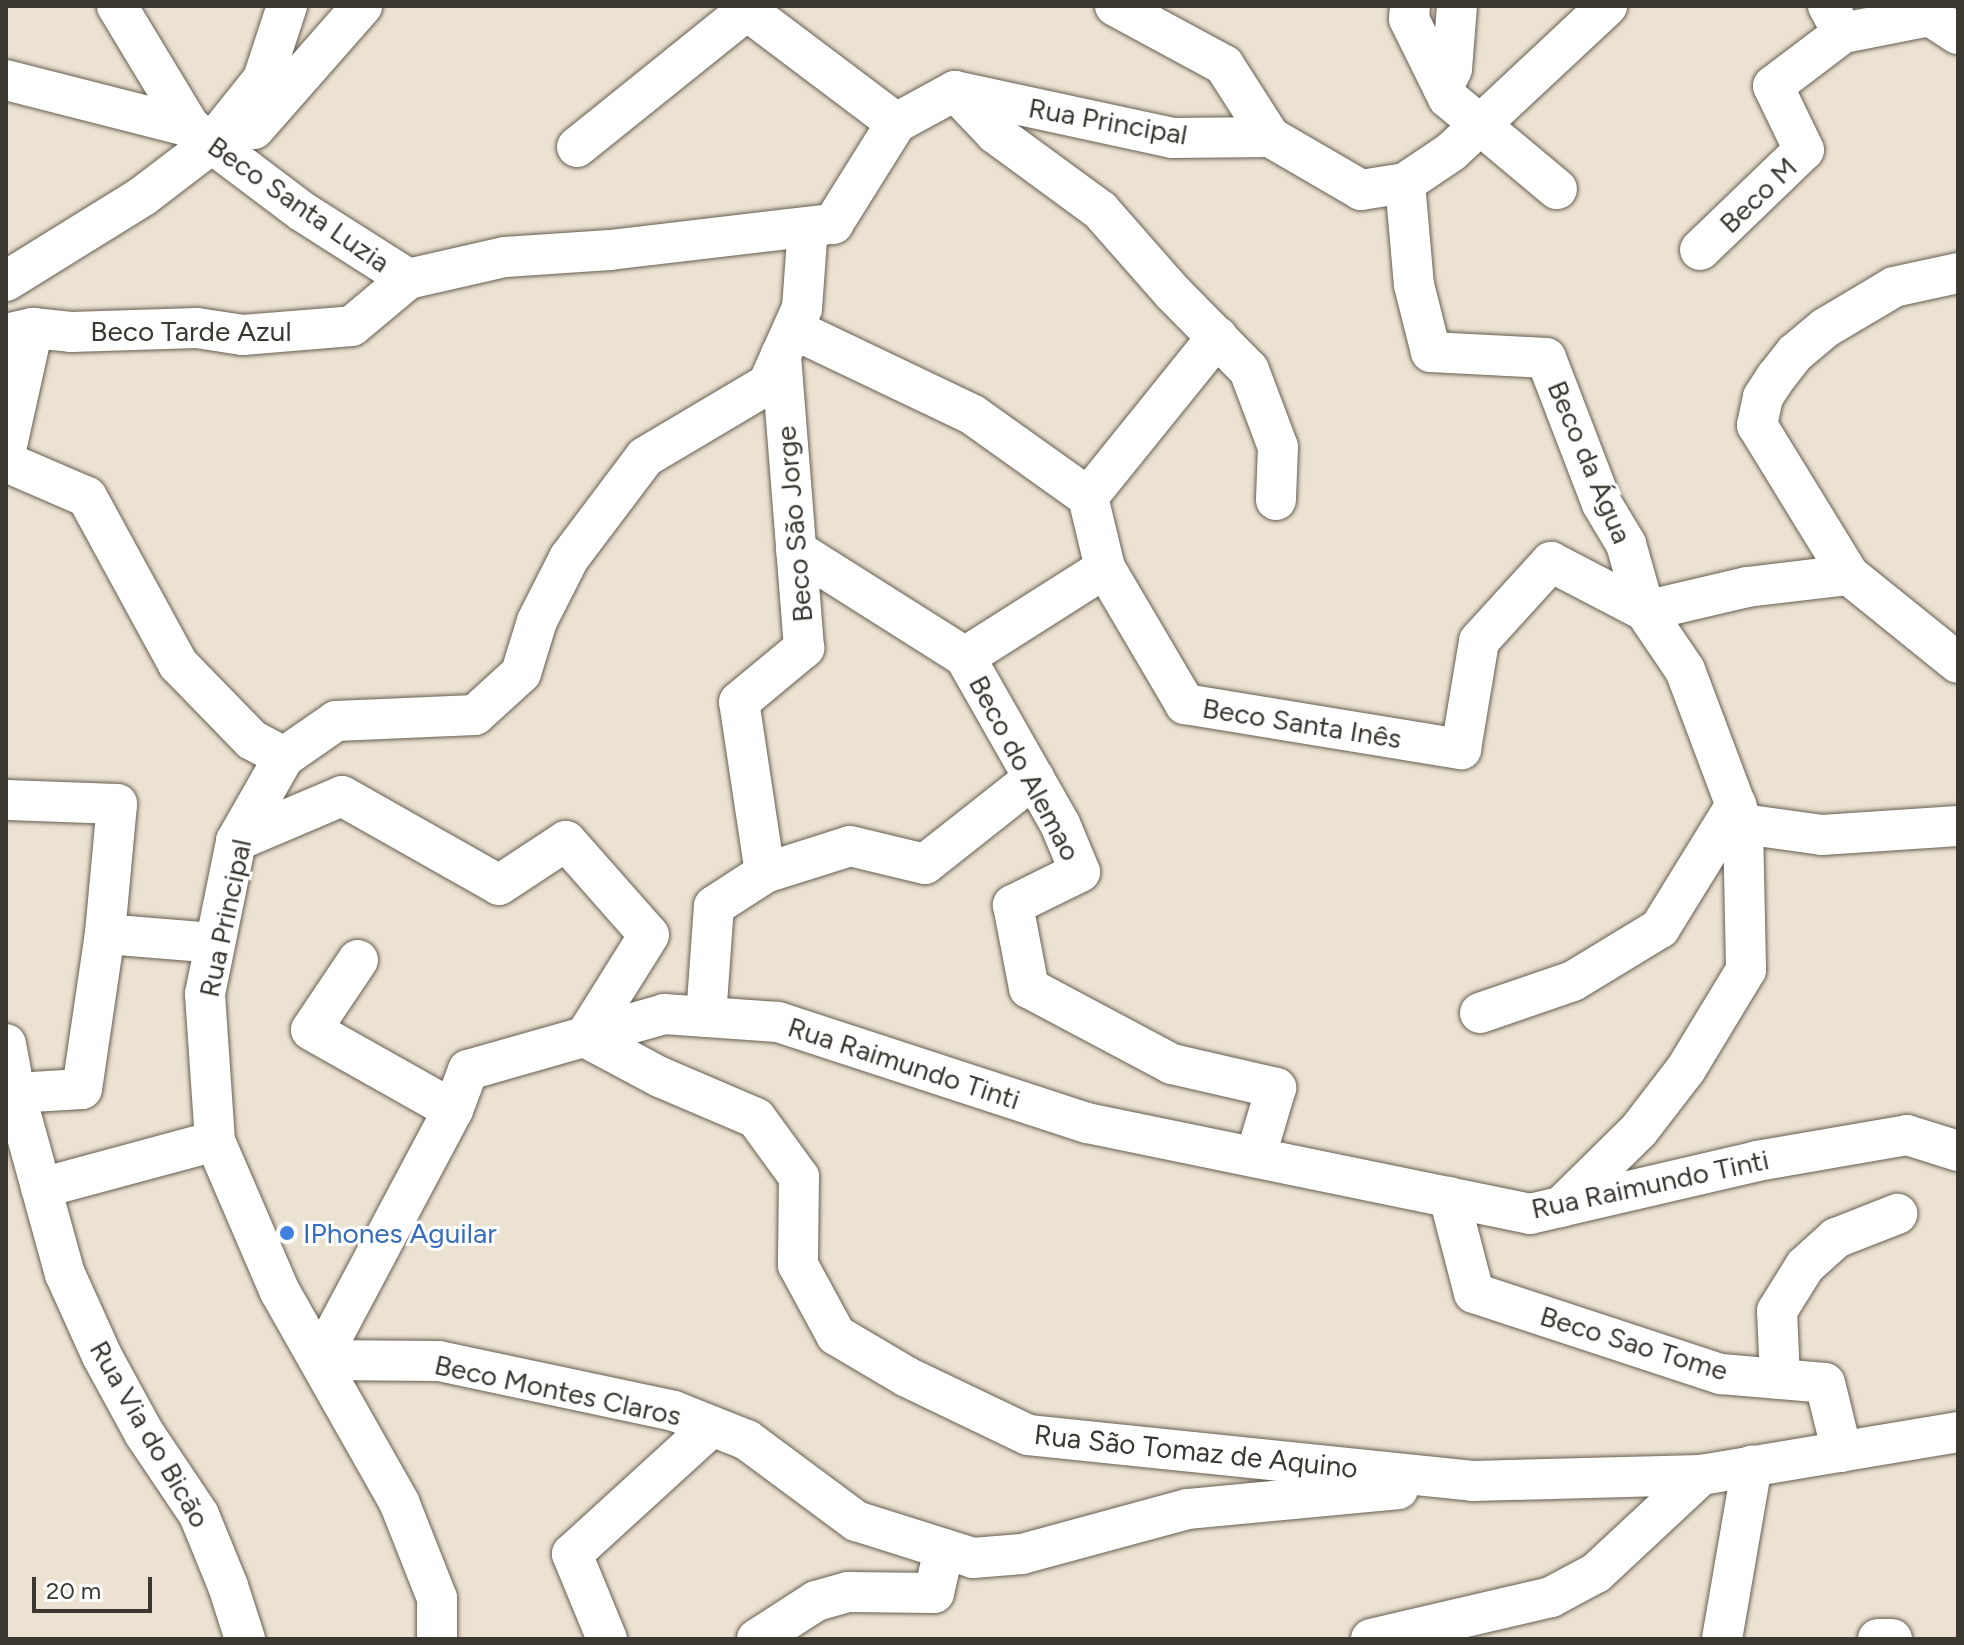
<!DOCTYPE html>
<meta charset="utf-8">
<style>
body{margin:0}
#map{position:relative;width:1964px;height:1645px;overflow:hidden;background:#ebe2d2;font-family:Figtree,sans-serif}
div>[style]{position:absolute}
.roads{filter:drop-shadow(0 0 2px #665e50) drop-shadow(0 0 2px #665e50)}
.minor>*{height:40px;margin:-20px;padding:0 20px;transform-origin:20px;border-radius:20px;background:#fff}
.dots>*{width:22px;height:22px;translate:-50% -50%;box-sizing:border-box;border:4px solid #fff;border-radius:50%}
span{translate:-50% -50%;white-space:nowrap;text-align:center;line-height:1.15;-webkit-text-stroke:6px #fff;paint-order:stroke}
.street-label{font-size:28px;color:#3b3731}
.shop-label{font-size:28px;color:#366cbe}
.left{translate:0 -50%;text-align:left}
.frame{position:absolute;inset:0;border:8px solid #3b3731;pointer-events:none}
.scale{position:absolute;left:32px;top:1577px;width:120px;height:36px;box-sizing:border-box;border:4px solid #3b3731;border-top:0;padding-left:10px;font-size:24px;line-height:28px;white-space:nowrap;color:#3b3731;-webkit-text-stroke:6px #fff;paint-order:stroke}
</style>
<div id="map">
<div class="roads">
<div class="minor">
<i style="left:117px;top:6px;width:141px;rotate:58.9deg"></i>
<i style="left:190px;top:127px;width:141px;rotate:37deg"></i>
<i style="left:303px;top:212px;width:125px;rotate:32.5deg"></i>
<i style="left:408px;top:279px;width:99px;rotate:-12.8deg"></i>
<i style="left:505px;top:257px;width:105px;rotate:-3.8deg"></i>
<i style="left:610px;top:250px;width:225px;rotate:-6.7deg"></i>
<i style="left:833px;top:224px;width:119px;rotate:-58deg"></i>
<i style="left:896px;top:123px;width:67px;rotate:-28.5deg"></i>
<i style="left:955px;top:91px;width:222px;rotate:12.2deg"></i>
<i style="left:1172px;top:138px;width:98px;rotate:-0.6deg"></i>
<i style="left:1270px;top:137px;width:105px;rotate:30.2deg"></i>
<i style="left:1361px;top:190px;width:45px;rotate:-9deg"></i>
<i style="left:1405px;top:183px;width:55px;rotate:-34deg"></i>
<i style="left:1451px;top:152px;width:214px;rotate:-43.1deg"></i>
<i style="left:741px;top:6px;width:194px;rotate:37deg"></i>
<i style="left:1115px;top:6px;width:124px;rotate:28.4deg"></i>
<i style="left:1224px;top:65px;width:85px;rotate:57.4deg"></i>
<i style="left:1410px;top:6px;width:13px;rotate:94deg"></i>
<i style="left:1409px;top:19px;width:88px;rotate:63.7deg"></i>
<i style="left:1448px;top:98px;width:142px;rotate:39.9deg"></i>
<i style="left:1828px;top:6px;width:31px;rotate:61deg"></i>
<i style="left:1843px;top:33px;width:89px;rotate:-11.1deg"></i>
<i style="left:1930px;top:16px;width:33px;rotate:33deg"></i>
<i style="left:6px;top:80px;width:190px;rotate:14.3deg"></i>
<i style="left:1443px;top:88px;width:21px;rotate:-65deg"></i>
<i style="left:1452px;top:69px;width:63px;rotate:-85.5deg"></i>
<i style="left:955px;top:91px;width:59px;rotate:46.4deg"></i>
<i style="left:996px;top:134px;width:129px;rotate:36.2deg"></i>
<i style="left:1100px;top:210px;width:111px;rotate:48.7deg"></i>
<i style="left:1173px;top:293px;width:108px;rotate:45.4deg"></i>
<i style="left:1249px;top:370px;width:82px;rotate:69.4deg"></i>
<i style="left:1278px;top:447px;width:53px;rotate:92.2deg"></i>
<i style="left:254px;top:129px;width:164px;rotate:-48.7deg"></i>
<i style="left:577px;top:147px;width:216px;rotate:-38.8deg"></i>
<i style="left:1405px;top:183px;width:102px;rotate:85deg"></i>
<i style="left:1414px;top:285px;width:69px;rotate:75.8deg"></i>
<i style="left:1431px;top:352px;width:115px;rotate:3deg"></i>
<i style="left:1546px;top:358px;width:156px;rotate:69deg"></i>
<i style="left:1602px;top:504px;width:47px;rotate:59deg"></i>
<i style="left:1626px;top:544px;width:70px;rotate:74.2deg"></i>
<i style="left:1645px;top:611px;width:71px;rotate:55.9deg"></i>
<i style="left:1685px;top:670px;width:165px;rotate:69.4deg"></i>
<i style="left:1743px;top:824px;width:146px;rotate:88.8deg"></i>
<i style="left:1746px;top:970px;width:116px;rotate:121.2deg"></i>
<i style="left:1686px;top:1069px;width:77px;rotate:127.6deg"></i>
<i style="left:1639px;top:1130px;width:110px;rotate:135.4deg"></i>
<i style="left:1700px;top:250px;width:144px;rotate:-43.9deg"></i>
<i style="left:1804px;top:150px;width:71px;rotate:-115.8deg"></i>
<i style="left:1773px;top:86px;width:88px;rotate:-37.1deg"></i>
<i style="left:1958px;top:273px;width:66px;rotate:167.7deg"></i>
<i style="left:1894px;top:287px;width:80px;rotate:149.3deg"></i>
<i style="left:1825px;top:328px;width:39px;rotate:140deg"></i>
<i style="left:1795px;top:353px;width:31px;rotate:128deg"></i>
<i style="left:1776px;top:377px;width:24px;rotate:123deg"></i>
<i style="left:1763px;top:397px;width:29px;rotate:102deg"></i>
<i style="left:1757px;top:425px;width:176px;rotate:58.5deg"></i>
<i style="left:1849px;top:575px;width:140px;rotate:38.9deg"></i>
<i style="left:6px;top:281px;width:161px;rotate:-31.8deg"></i>
<i style="left:143px;top:196px;width:86px;rotate:-37.4deg"></i>
<i style="left:211px;top:144px;width:83px;rotate:-51.3deg"></i>
<i style="left:263px;top:79px;width:77px;rotate:-71.8deg"></i>
<i style="left:793px;top:329px;width:199px;rotate:25.5deg"></i>
<i style="left:973px;top:415px;width:141px;rotate:35.5deg"></i>
<i style="left:1088px;top:497px;width:73px;rotate:76.5deg"></i>
<i style="left:1105px;top:568px;width:158px;rotate:59.5deg"></i>
<i style="left:1185px;top:704px;width:280px;rotate:9.3deg"></i>
<i style="left:1461px;top:749px;width:109px;rotate:-80.5deg"></i>
<i style="left:1479px;top:641px;width:107px;rotate:-47.7deg"></i>
<i style="left:1551px;top:562px;width:106px;rotate:27.5deg"></i>
<i style="left:1645px;top:611px;width:105px;rotate:-13.2deg"></i>
<i style="left:1747px;top:587px;width:103px;rotate:-6.7deg"></i>
<i style="left:6px;top:334px;width:28px;rotate:-13deg"></i>
<i style="left:33px;top:328px;width:38px;rotate:6deg"></i>
<i style="left:71px;top:332px;width:126px;rotate:-1.8deg"></i>
<i style="left:197px;top:328px;width:47px;rotate:8.7deg"></i>
<i style="left:243px;top:335px;width:109px;rotate:-4.7deg"></i>
<i style="left:352px;top:326px;width:73px;rotate:-40deg"></i>
<i style="left:6px;top:450px;width:125px;rotate:-77.5deg"></i>
<i style="left:6px;top:462px;width:88px;rotate:23.4deg"></i>
<i style="left:87px;top:497px;width:190px;rotate:61.4deg"></i>
<i style="left:178px;top:664px;width:106px;rotate:45.8deg"></i>
<i style="left:252px;top:740px;width:36px;rotate:28deg"></i>
<i style="left:1088px;top:497px;width:206px;rotate:-51.1deg"></i>
<i style="left:796px;top:550px;width:200px;rotate:32.3deg"></i>
<i style="left:965px;top:657px;width:192px;rotate:60.4deg"></i>
<i style="left:1060px;top:824px;width:52px;rotate:67.4deg"></i>
<i style="left:1080px;top:872px;width:75px;rotate:153.8deg"></i>
<i style="left:1013px;top:905px;width:85px;rotate:79.1deg"></i>
<i style="left:1029px;top:988px;width:162px;rotate:28deg"></i>
<i style="left:1172px;top:1064px;width:107px;rotate:13deg"></i>
<i style="left:1276px;top:1088px;width:70px;rotate:106.6deg"></i>
<i style="left:965px;top:657px;width:166px;rotate:-32.4deg"></i>
<i style="left:6px;top:800px;width:111px;rotate:2.1deg"></i>
<i style="left:117px;top:804px;width:131px;rotate:95.3deg"></i>
<i style="left:1743px;top:824px;width:80px;rotate:7.9deg"></i>
<i style="left:1822px;top:835px;width:136px;rotate:-3.8deg"></i>
<i style="left:236px;top:841px;width:115px;rotate:-23deg"></i>
<i style="left:342px;top:796px;width:180px;rotate:29.5deg"></i>
<i style="left:499px;top:885px;width:80px;rotate:-33.3deg"></i>
<i style="left:566px;top:841px;width:125px;rotate:48.6deg"></i>
<i style="left:649px;top:935px;width:120px;rotate:122.1deg"></i>
<i style="left:765px;top:873px;width:89px;rotate:-17.6deg"></i>
<i style="left:850px;top:846px;width:77px;rotate:13.5deg"></i>
<i style="left:925px;top:864px;width:139px;rotate:-38.3deg"></i>
<i style="left:358px;top:960px;width:84px;rotate:123.9deg"></i>
<i style="left:311px;top:1030px;width:163px;rotate:29.4deg"></i>
<i style="left:1480px;top:1013px;width:98px;rotate:-19deg"></i>
<i style="left:1573px;top:981px;width:102px;rotate:-31.3deg"></i>
<i style="left:1660px;top:928px;width:145px;rotate:-58.3deg"></i>
<i style="left:706px;top:1017px;width:111px;rotate:-85.9deg"></i>
<i style="left:714px;top:906px;width:61px;rotate:-32.9deg"></i>
<i style="left:765px;top:873px;width:173px;rotate:-98.6deg"></i>
<i style="left:739px;top:702px;width:85px;rotate:-39.7deg"></i>
<i style="left:804px;top:648px;width:294px;rotate:-94.5deg"></i>
<i style="left:585px;top:1037px;width:85px;rotate:28.1deg"></i>
<i style="left:660px;top:1077px;width:104px;rotate:23.1deg"></i>
<i style="left:756px;top:1118px;width:73px;rotate:53.9deg"></i>
<i style="left:799px;top:1177px;width:88px;rotate:90.7deg"></i>
<i style="left:798px;top:1265px;width:80px;rotate:61.5deg"></i>
<i style="left:836px;top:1335px;width:82px;rotate:30.6deg"></i>
<i style="left:907px;top:1377px;width:134px;rotate:25.6deg"></i>
<i style="left:1028px;top:1435px;width:447px;rotate:5.9deg"></i>
<i style="left:1473px;top:1481px;width:228px;rotate:-1.5deg"></i>
<i style="left:1701px;top:1475px;width:261px;rotate:-9.5deg"></i>
<i style="left:6px;top:1044px;width:50px;rotate:79.6deg"></i>
<i style="left:15px;top:1093px;width:188px;rotate:74.6deg"></i>
<i style="left:65px;top:1274px;width:90px;rotate:65.7deg"></i>
<i style="left:102px;top:1356px;width:88px;rotate:61.4deg"></i>
<i style="left:144px;top:1433px;width:99px;rotate:56.1deg"></i>
<i style="left:199px;top:1515px;width:77px;rotate:67.8deg"></i>
<i style="left:228px;top:1586px;width:56px;rotate:72.2deg"></i>
<i style="left:15px;top:1093px;width:67px;rotate:-3.4deg"></i>
<i style="left:82px;top:1089px;width:157px;rotate:-81.6deg"></i>
<i style="left:105px;top:934px;width:110px;rotate:4.7deg"></i>
<i style="left:41px;top:1188px;width:180px;rotate:-15.1deg"></i>
<i style="left:1449px;top:1197px;width:99px;rotate:75.4deg"></i>
<i style="left:1474px;top:1293px;width:260px;rotate:18.2deg"></i>
<i style="left:1721px;top:1374px;width:104px;rotate:4.9deg"></i>
<i style="left:1825px;top:1383px;width:71px;rotate:76.2deg"></i>
<i style="left:320px;top:1360px;width:283px;rotate:-62deg"></i>
<i style="left:453px;top:1110px;width:43px;rotate:-69.4deg"></i>
<i style="left:468px;top:1070px;width:204px;rotate:-15.9deg"></i>
<i style="left:664px;top:1014px;width:114px;rotate:4deg"></i>
<i style="left:778px;top:1022px;width:325px;rotate:18.1deg"></i>
<i style="left:1087px;top:1123px;width:452px;rotate:11.6deg"></i>
<i style="left:1530px;top:1214px;width:233px;rotate:-13.1deg"></i>
<i style="left:1757px;top:1161px;width:152px;rotate:-9.8deg"></i>
<i style="left:1907px;top:1135px;width:53px;rotate:17.4deg"></i>
<i style="left:320px;top:1360px;width:119px;rotate:0.5deg"></i>
<i style="left:439px;top:1361px;width:240px;rotate:12deg"></i>
<i style="left:674px;top:1411px;width:79px;rotate:21.7deg"></i>
<i style="left:747px;top:1440px;width:136px;rotate:36.6deg"></i>
<i style="left:856px;top:1521px;width:123px;rotate:17.5deg"></i>
<i style="left:973px;top:1558px;width:49px;rotate:-4.7deg"></i>
<i style="left:1022px;top:1554px;width:172px;rotate:-15.2deg"></i>
<i style="left:1188px;top:1509px;width:211px;rotate:-5.4deg"></i>
<i style="left:1780px;top:1379px;width:68px;rotate:-92.5deg"></i>
<i style="left:1777px;top:1311px;width:53px;rotate:-58.1deg"></i>
<i style="left:1805px;top:1266px;width:42px;rotate:-42.1deg"></i>
<i style="left:1836px;top:1238px;width:66px;rotate:-21.5deg"></i>
<i style="left:437px;top:1639px;width:41px;rotate:-90deg"></i>
<i style="left:437px;top:1598px;width:103px;rotate:-111.6deg"></i>
<i style="left:399px;top:1502px;width:241px;rotate:-119.5deg"></i>
<i style="left:280px;top:1292px;width:164px;rotate:-113.3deg"></i>
<i style="left:215px;top:1141px;width:147px;rotate:-93.9deg"></i>
<i style="left:205px;top:994px;width:156px;rotate:-78.5deg"></i>
<i style="left:236px;top:841px;width:97px;rotate:-60.3deg"></i>
<i style="left:284px;top:757px;width:63px;rotate:-34.7deg"></i>
<i style="left:336px;top:721px;width:139px;rotate:-2.5deg"></i>
<i style="left:475px;top:715px;width:62px;rotate:-42.4deg"></i>
<i style="left:521px;top:673px;width:54px;rotate:-72.9deg"></i>
<i style="left:537px;top:621px;width:71px;rotate:-63.1deg"></i>
<i style="left:569px;top:558px;width:126px;rotate:-53deg"></i>
<i style="left:645px;top:457px;width:143px;rotate:-30.7deg"></i>
<i style="left:768px;top:384px;width:83px;rotate:-65.9deg"></i>
<i style="left:802px;top:308px;width:81px;rotate:-85.8deg"></i>
<i style="left:607px;top:1639px;width:92px;rotate:-112.4deg"></i>
<i style="left:572px;top:1554px;width:188px;rotate:-42.4deg"></i>
<i style="left:757px;top:1639px;width:70px;rotate:-32.8deg"></i>
<i style="left:816px;top:1601px;width:33px;rotate:-16deg"></i>
<i style="left:848px;top:1592px;width:86px;rotate:0.7deg"></i>
<i style="left:934px;top:1593px;width:45px;rotate:-77.2deg"></i>
<i style="left:1371px;top:1639px;width:185px;rotate:-13.1deg"></i>
<i style="left:1551px;top:1597px;width:51px;rotate:-28.1deg"></i>
<i style="left:1596px;top:1573px;width:144px;rotate:-43deg"></i>
<i style="left:1722px;top:1639px;width:176px;rotate:-80.2deg"></i>
<i style="left:1878px;top:1639px;width:14px"></i>
</div>
</div>
<div class="dots">
<i style="left:287px;top:1233px;background:#3f7fe0"></i>
</div>
<div class="street-label">
<span style="left:1108px;top:121px;rotate:10deg">Rua Principal</span>
<span style="left:1758px;top:195px;rotate:-44deg">Beco M</span>
<span style="left:299px;top:204px;rotate:35deg">Beco Santa Luzia</span>
<span style="left:191px;top:331px">Beco Tarde Azul</span>
<span style="left:1590px;top:462px;rotate:67deg">Beco da Água</span>
<span style="left:794px;top:524px;rotate:-95deg">Beco São Jorge</span>
<span style="left:1302px;top:723px;rotate:9deg">Beco Santa Inês</span>
<span style="left:1025px;top:768px;rotate:62deg">Beco do Alemao</span>
<span style="left:225px;top:918px;rotate:-78deg">Rua Principal</span>
<span style="left:904px;top:1063px;rotate:18deg">Rua Raimundo Tinti</span>
<span style="left:1650px;top:1184px;rotate:-12deg">Rua Raimundo Tinti</span>
<span style="left:1634px;top:1343px;rotate:17deg">Beco Sao Tome</span>
<span style="left:558px;top:1390px;rotate:12deg">Beco Montes Claros</span>
<span style="left:150px;top:1434px;rotate:60deg">Rua Via do Bicão</span>
<span style="left:1196px;top:1451px;rotate:6deg">Rua São Tomaz de Aquino</span>
</div>
<div class="shop-label">
<span class="left" style="left:303px;top:1233px">IPhones Aguilar</span>
</div>
<div class="frame"></div>
<div class="scale">20 m</div>
</div>
